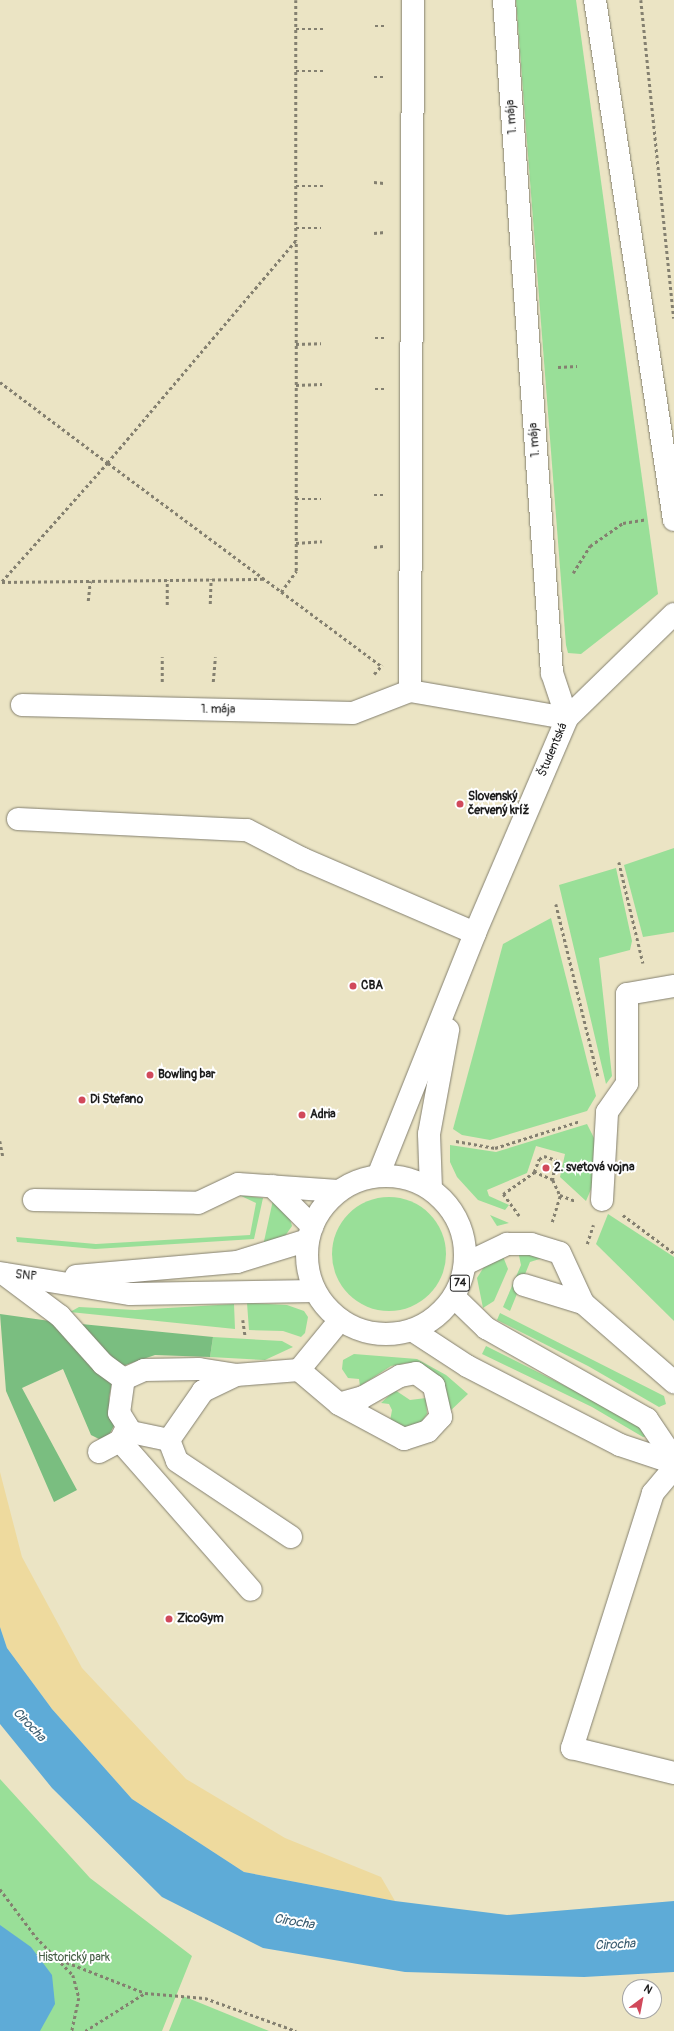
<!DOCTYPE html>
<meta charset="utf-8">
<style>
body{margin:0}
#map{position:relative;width:674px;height:2031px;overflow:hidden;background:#ebe4c4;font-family:Pangolin,sans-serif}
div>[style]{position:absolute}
.green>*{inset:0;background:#99df98}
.round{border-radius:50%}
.forest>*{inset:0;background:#7abe80}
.sand>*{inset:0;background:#eeda9e}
.water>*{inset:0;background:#5eabd7}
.path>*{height:2.5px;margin-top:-1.25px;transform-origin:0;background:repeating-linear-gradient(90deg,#848070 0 3px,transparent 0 6px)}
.roads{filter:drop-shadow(0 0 1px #848070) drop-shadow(0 0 1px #848070)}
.minor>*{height:22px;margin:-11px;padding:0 11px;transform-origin:11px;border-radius:11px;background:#fff}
.major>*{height:22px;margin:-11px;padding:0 11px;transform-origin:11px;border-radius:11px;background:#fff}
.major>.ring{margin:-11px;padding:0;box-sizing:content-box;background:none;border:22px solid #fff;border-radius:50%}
.dots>*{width:11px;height:11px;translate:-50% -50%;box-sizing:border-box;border:2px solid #fff;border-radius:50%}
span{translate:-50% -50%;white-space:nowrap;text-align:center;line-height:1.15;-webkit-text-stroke:4px #fff;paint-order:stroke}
.shield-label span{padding:1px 3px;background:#fff;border:1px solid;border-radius:3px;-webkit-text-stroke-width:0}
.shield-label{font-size:11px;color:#1c1c1c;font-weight:700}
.street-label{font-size:12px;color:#1c1c1c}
.poi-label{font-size:12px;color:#1c1c1c;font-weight:700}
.left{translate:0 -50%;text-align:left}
.park-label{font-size:12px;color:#486047}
.water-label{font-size:13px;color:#3a5c70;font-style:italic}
.north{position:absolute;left:622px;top:1979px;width:40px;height:40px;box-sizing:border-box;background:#fff;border:1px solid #a4a4a4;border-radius:50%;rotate:32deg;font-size:11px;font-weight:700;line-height:16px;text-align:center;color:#1c1c1c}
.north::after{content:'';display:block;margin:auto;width:14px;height:18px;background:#d1495b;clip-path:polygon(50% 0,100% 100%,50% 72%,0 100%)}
</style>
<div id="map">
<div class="green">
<i style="clip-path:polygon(516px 0,576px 0,658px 594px,581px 654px,568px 653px,566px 645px)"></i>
<i style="clip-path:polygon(674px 848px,674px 932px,643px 937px,624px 865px)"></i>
<i style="clip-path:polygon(616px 868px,632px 941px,630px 950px,599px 958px,612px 1076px,606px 1084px,559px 885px)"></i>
<i style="clip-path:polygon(551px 918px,596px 1096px,587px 1111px,490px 1140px,462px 1135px,453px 1129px,503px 944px)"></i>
<i style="clip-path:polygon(587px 1124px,596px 1142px,597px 1175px,586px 1201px,560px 1177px,565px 1154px,536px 1146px,527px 1173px,487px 1190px,489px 1196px,509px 1205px,505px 1210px,478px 1200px,457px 1177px,450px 1162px,450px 1145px,496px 1152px)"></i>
<i style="clip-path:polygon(239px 1195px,263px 1198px,254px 1239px,95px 1249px,17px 1242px,16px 1237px,96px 1244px,250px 1235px,256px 1203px)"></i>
<i class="round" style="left:332px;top:1197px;width:114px;height:114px"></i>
<i style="clip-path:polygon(273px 1200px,290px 1219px,292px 1226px,285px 1236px,263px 1246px)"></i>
<i style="clip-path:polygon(608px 1214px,674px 1257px,674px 1321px,596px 1244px)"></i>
<i style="clip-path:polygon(490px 1215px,509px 1223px,497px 1226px)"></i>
<i style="clip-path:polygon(518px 1251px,546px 1257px,530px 1262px,510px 1311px,503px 1307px,521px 1265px)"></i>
<i style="clip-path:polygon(502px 1254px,508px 1269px,494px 1301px,483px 1308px,477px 1278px,487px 1262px)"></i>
<i style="clip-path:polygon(247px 1303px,287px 1305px,304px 1311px,308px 1317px,305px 1333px,301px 1337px,283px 1331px,249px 1330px)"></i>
<i style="clip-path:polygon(234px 1304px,235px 1329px,70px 1312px,79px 1307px,135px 1310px)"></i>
<i style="clip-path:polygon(500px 1313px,664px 1396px,666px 1404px,659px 1407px,588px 1366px,497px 1320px)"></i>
<i style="clip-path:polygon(213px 1337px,282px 1341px,293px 1347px,265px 1360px,210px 1357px)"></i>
<i style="clip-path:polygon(486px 1346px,591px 1399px,645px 1430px,648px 1436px,643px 1437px,592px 1407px,482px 1354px)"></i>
<i style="clip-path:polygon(354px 1354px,417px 1359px,446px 1375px,468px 1394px,448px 1413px,417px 1364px,407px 1363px,391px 1366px,360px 1386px,359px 1379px,348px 1378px,342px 1369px,343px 1360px)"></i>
<i style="clip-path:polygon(395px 1390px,410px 1400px,426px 1398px,427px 1414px,420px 1424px,409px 1429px,390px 1421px,392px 1410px,389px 1404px,381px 1403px)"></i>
<i style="clip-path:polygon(0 1779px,90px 1878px,192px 1956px,162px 2031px,0 2031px)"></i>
<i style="clip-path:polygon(183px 1996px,269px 2031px,169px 2031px)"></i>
</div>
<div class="forest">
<i style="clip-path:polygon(0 1314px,50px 1321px,112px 1382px,109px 1398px,115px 1424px,108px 1437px,99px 1439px,91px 1435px,63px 1369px,22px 1388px,77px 1490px,54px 1502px,6px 1391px)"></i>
<i style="clip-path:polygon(71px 1323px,213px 1337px,210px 1357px,155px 1355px,120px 1367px)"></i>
</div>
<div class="sand">
<i style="clip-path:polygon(0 1472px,22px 1557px,82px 1668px,186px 1779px,285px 1838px,381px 1877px,395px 1901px,244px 1872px,132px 1799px,52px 1709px,7px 1648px,0 1627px)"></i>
</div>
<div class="water">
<i style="clip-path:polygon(0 1627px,7px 1648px,52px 1709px,132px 1799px,244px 1872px,395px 1901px,507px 1915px,674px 1901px,674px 1972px,584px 1977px,405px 1972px,263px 1948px,162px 1897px,52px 1788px,0 1724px)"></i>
<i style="clip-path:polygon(0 1925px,31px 1947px,52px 1975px,55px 2004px,40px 2031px,0 2031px)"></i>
</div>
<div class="path">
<i style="left:296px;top:0;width:241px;rotate:90deg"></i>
<i style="left:296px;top:241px;width:291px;rotate:130.3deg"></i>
<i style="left:108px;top:463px;width:340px;rotate:36.6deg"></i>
<i style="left:641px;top:0;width:320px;rotate:84.1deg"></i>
<i style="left:375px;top:26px;width:11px"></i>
<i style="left:296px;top:29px;width:27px"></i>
<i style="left:296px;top:71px;width:27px"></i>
<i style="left:374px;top:77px;width:12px"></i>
<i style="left:374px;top:182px;width:10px;rotate:6deg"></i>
<i style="left:296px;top:186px;width:27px"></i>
<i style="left:296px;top:228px;width:25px"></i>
<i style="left:374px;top:233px;width:11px;rotate:-5deg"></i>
<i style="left:375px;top:338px;width:10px"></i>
<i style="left:296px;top:344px;width:25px;rotate:-2deg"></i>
<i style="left:558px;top:367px;width:19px;rotate:-3deg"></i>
<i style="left:0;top:382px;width:135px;rotate:36.9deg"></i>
<i style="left:108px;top:463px;width:159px;rotate:131.7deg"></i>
<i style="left:2px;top:582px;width:261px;rotate:-0.7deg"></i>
<i style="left:296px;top:385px;width:26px;rotate:-2deg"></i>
<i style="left:375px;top:389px;width:10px"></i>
<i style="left:374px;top:495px;width:11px"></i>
<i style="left:296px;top:499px;width:25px"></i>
<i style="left:296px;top:543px;width:26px;rotate:-4deg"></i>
<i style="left:374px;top:547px;width:9px;rotate:-6deg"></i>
<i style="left:573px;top:573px;width:32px;rotate:-58deg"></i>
<i style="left:590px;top:546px;width:40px;rotate:-34.9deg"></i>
<i style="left:623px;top:523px;width:24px;rotate:-9deg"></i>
<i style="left:281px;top:592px;width:26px;rotate:-54deg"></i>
<i style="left:296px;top:571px;width:329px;rotate:-90deg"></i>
<i style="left:88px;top:601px;width:20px;rotate:-84deg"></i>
<i style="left:210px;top:604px;width:25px;rotate:-88deg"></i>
<i style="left:167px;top:605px;width:25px;rotate:-90deg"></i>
<i style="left:374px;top:674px;width:12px;rotate:-48deg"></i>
<i style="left:162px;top:682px;width:25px;rotate:-90deg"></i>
<i style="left:213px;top:682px;width:25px;rotate:-85deg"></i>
<i style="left:619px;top:862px;width:104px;rotate:76.6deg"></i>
<i style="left:556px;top:904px;width:177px;rotate:76.3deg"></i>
<i style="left:0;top:1141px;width:15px;rotate:79deg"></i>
<i style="left:456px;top:1141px;width:40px;rotate:10deg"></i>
<i style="left:495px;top:1148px;width:89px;rotate:-17.6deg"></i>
<i style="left:544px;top:1156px;width:13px;rotate:18deg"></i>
<i style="left:556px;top:1160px;width:20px;rotate:99deg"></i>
<i style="left:553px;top:1180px;width:21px;rotate:-157deg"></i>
<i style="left:534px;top:1172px;width:14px;rotate:-69deg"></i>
<i style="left:539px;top:1159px;width:6px;rotate:-31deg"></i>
<i style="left:553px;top:1180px;width:17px;rotate:65deg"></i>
<i style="left:623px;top:1215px;width:64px;rotate:36.7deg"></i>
<i style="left:519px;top:1216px;width:27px;rotate:-126deg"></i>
<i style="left:503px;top:1194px;width:38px;rotate:-35deg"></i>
<i style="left:552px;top:1222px;width:28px;rotate:-73deg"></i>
<i style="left:560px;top:1195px;width:17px;rotate:21deg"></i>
<i style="left:587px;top:1244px;width:20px;rotate:-72deg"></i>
<i style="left:243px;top:1320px;width:15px;rotate:82deg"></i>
<i style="left:0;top:1889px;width:60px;rotate:53.1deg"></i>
<i style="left:36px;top:1937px;width:53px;rotate:45.8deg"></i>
<i style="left:73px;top:1975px;width:24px;rotate:75deg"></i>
<i style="left:79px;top:1998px;width:34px;rotate:102deg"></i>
<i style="left:61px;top:1960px;width:90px;rotate:21.4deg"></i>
<i style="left:145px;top:1993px;width:60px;rotate:4.8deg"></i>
<i style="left:205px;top:1998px;width:97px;rotate:19.9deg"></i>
<i style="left:85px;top:2031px;width:71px;rotate:-32.3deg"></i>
</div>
<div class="roads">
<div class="minor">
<i style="left:504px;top:0;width:675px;rotate:85.92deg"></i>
<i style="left:552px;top:673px;width:47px;rotate:71.6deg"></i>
<i style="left:595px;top:0;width:526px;rotate:81.36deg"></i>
<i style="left:410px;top:691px;width:691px;rotate:-89.75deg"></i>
<i style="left:22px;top:705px;width:331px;rotate:1.4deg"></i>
<i style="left:353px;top:713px;width:61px;rotate:-21.1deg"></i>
<i style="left:410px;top:691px;width:159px;rotate:9.8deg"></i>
<i style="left:18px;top:819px;width:229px;rotate:2.8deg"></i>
<i style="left:247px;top:830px;width:63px;rotate:27.4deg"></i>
<i style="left:303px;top:859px;width:187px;rotate:23.3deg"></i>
<i style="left:378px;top:1176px;width:262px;rotate:-68.2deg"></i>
<i style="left:475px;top:933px;width:234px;rotate:-66.8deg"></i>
<i style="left:567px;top:718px;width:149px;rotate:-44.2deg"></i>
<i style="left:272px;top:1186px;width:57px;rotate:45deg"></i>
<i style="left:431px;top:1189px;width:55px;rotate:-92.1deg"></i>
<i style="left:429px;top:1134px;width:106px;rotate:-79.6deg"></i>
<i style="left:34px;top:1200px;width:164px;rotate:1deg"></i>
<i style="left:198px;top:1203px;width:44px;rotate:-25.4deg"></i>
<i style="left:238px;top:1184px;width:100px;rotate:4deg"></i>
<i style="left:602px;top:1200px;width:88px;rotate:-86.7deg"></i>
<i style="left:607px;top:1112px;width:35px;rotate:-55deg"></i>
<i style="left:627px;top:1083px;width:89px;rotate:-90deg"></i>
<i style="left:627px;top:994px;width:48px;rotate:-9.7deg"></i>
<i style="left:465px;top:1264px;width:47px;rotate:-25.5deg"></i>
<i style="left:507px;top:1244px;width:24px"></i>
<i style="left:531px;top:1244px;width:30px;rotate:17deg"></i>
<i style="left:560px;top:1253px;width:55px;rotate:65.3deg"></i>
<i style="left:4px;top:1274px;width:70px;rotate:36.9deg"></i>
<i style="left:60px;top:1316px;width:64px;rotate:48.1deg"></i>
<i style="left:103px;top:1364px;width:26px;rotate:36deg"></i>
<i style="left:524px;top:1285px;width:62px;rotate:17deg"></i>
<i style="left:583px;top:1303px;width:121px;rotate:41deg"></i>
<i style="left:299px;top:1370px;width:52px;rotate:40.4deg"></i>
<i style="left:339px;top:1404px;width:74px;rotate:28.3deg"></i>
<i style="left:404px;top:1439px;width:25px;rotate:-18deg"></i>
<i style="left:428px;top:1431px;width:19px;rotate:-47deg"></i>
<i style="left:441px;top:1417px;width:32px;rotate:-103deg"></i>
<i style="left:434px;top:1386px;width:22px;rotate:-144deg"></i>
<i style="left:416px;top:1373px;width:16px;rotate:169deg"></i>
<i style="left:400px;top:1376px;width:43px;rotate:150.4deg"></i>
<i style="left:363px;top:1397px;width:25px;rotate:164deg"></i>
<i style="left:236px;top:1375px;width:37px;rotate:154deg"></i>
<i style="left:203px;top:1391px;width:60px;rotate:124.8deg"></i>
<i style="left:169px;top:1440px;width:39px;rotate:-168deg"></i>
<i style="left:131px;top:1432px;width:22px;rotate:-122deg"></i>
<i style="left:119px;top:1413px;width:34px;rotate:-82deg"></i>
<i style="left:124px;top:1379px;width:22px;rotate:-24deg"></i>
<i style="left:144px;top:1370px;width:55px;rotate:-1deg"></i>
<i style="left:199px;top:1369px;width:37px;rotate:9deg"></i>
<i style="left:236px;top:1375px;width:63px;rotate:-4.5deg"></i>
<i style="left:299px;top:1370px;width:65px;rotate:-50.6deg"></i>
<i style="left:169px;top:1440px;width:22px;rotate:69deg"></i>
<i style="left:177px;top:1461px;width:137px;rotate:33.7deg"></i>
<i style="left:120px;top:1441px;width:198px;rotate:48.7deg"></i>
<i style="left:99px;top:1452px;width:24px;rotate:-28deg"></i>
<i style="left:120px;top:1441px;width:13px;rotate:-63deg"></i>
<i style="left:674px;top:1468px;width:33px;rotate:130deg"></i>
<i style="left:653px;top:1493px;width:268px;rotate:107.6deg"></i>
<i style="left:572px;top:1748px;width:105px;rotate:13.8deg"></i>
</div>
<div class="major">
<i class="ring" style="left:307px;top:1176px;width:136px;height:136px"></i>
<i style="left:0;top:1273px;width:132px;rotate:9.2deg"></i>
<i style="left:130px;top:1294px;width:185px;rotate:-0.9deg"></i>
<i style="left:76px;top:1276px;width:162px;rotate:-5deg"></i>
<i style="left:237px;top:1262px;width:74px;rotate:-17.2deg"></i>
<i style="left:454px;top:1297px;width:45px;rotate:44.1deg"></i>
<i style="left:486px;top:1328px;width:185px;rotate:29.5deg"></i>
<i style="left:647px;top:1419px;width:48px;rotate:56deg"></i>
<i style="left:412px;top:1330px;width:66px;rotate:33.2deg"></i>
<i style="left:467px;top:1366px;width:172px;rotate:27.3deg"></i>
<i style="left:620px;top:1445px;width:57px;rotate:18.4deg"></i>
</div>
</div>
<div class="dots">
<i style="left:460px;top:804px;background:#d1495b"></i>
<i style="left:353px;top:986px;background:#d1495b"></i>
<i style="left:150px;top:1075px;background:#d1495b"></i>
<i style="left:82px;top:1100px;background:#d1495b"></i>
<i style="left:302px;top:1115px;background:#d1495b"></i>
<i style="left:546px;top:1168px;background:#d1495b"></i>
<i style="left:169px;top:1619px;background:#d1495b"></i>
</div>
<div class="shield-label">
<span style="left:460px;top:1283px">74</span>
</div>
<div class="street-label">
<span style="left:512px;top:117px;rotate:-94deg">1. mája</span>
<span style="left:535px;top:440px;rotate:-94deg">1. mája</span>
<span style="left:218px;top:710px;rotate:1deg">1. mája</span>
<span style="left:553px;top:750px;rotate:-67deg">Študentská</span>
<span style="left:26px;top:1276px;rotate:6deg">SNP</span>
</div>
<div class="poi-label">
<span class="left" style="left:468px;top:804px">Slovenský<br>červený kríž</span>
<span class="left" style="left:361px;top:986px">CBA</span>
<span class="left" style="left:158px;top:1075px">Bowling bar</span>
<span class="left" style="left:90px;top:1100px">Di Stefano</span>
<span class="left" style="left:310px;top:1115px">Adria</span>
<span class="left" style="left:554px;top:1168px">2. svetová vojna</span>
<span class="left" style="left:177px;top:1619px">ZicoGym</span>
</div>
<div class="park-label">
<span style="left:74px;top:1958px">Historický park</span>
</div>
<div class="water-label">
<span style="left:29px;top:1725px;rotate:46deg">Cirocha</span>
<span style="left:294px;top:1922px;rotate:9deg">Cirocha</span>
<span style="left:615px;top:1945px;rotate:-3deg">Cirocha</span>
</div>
<div class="north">N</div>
</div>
